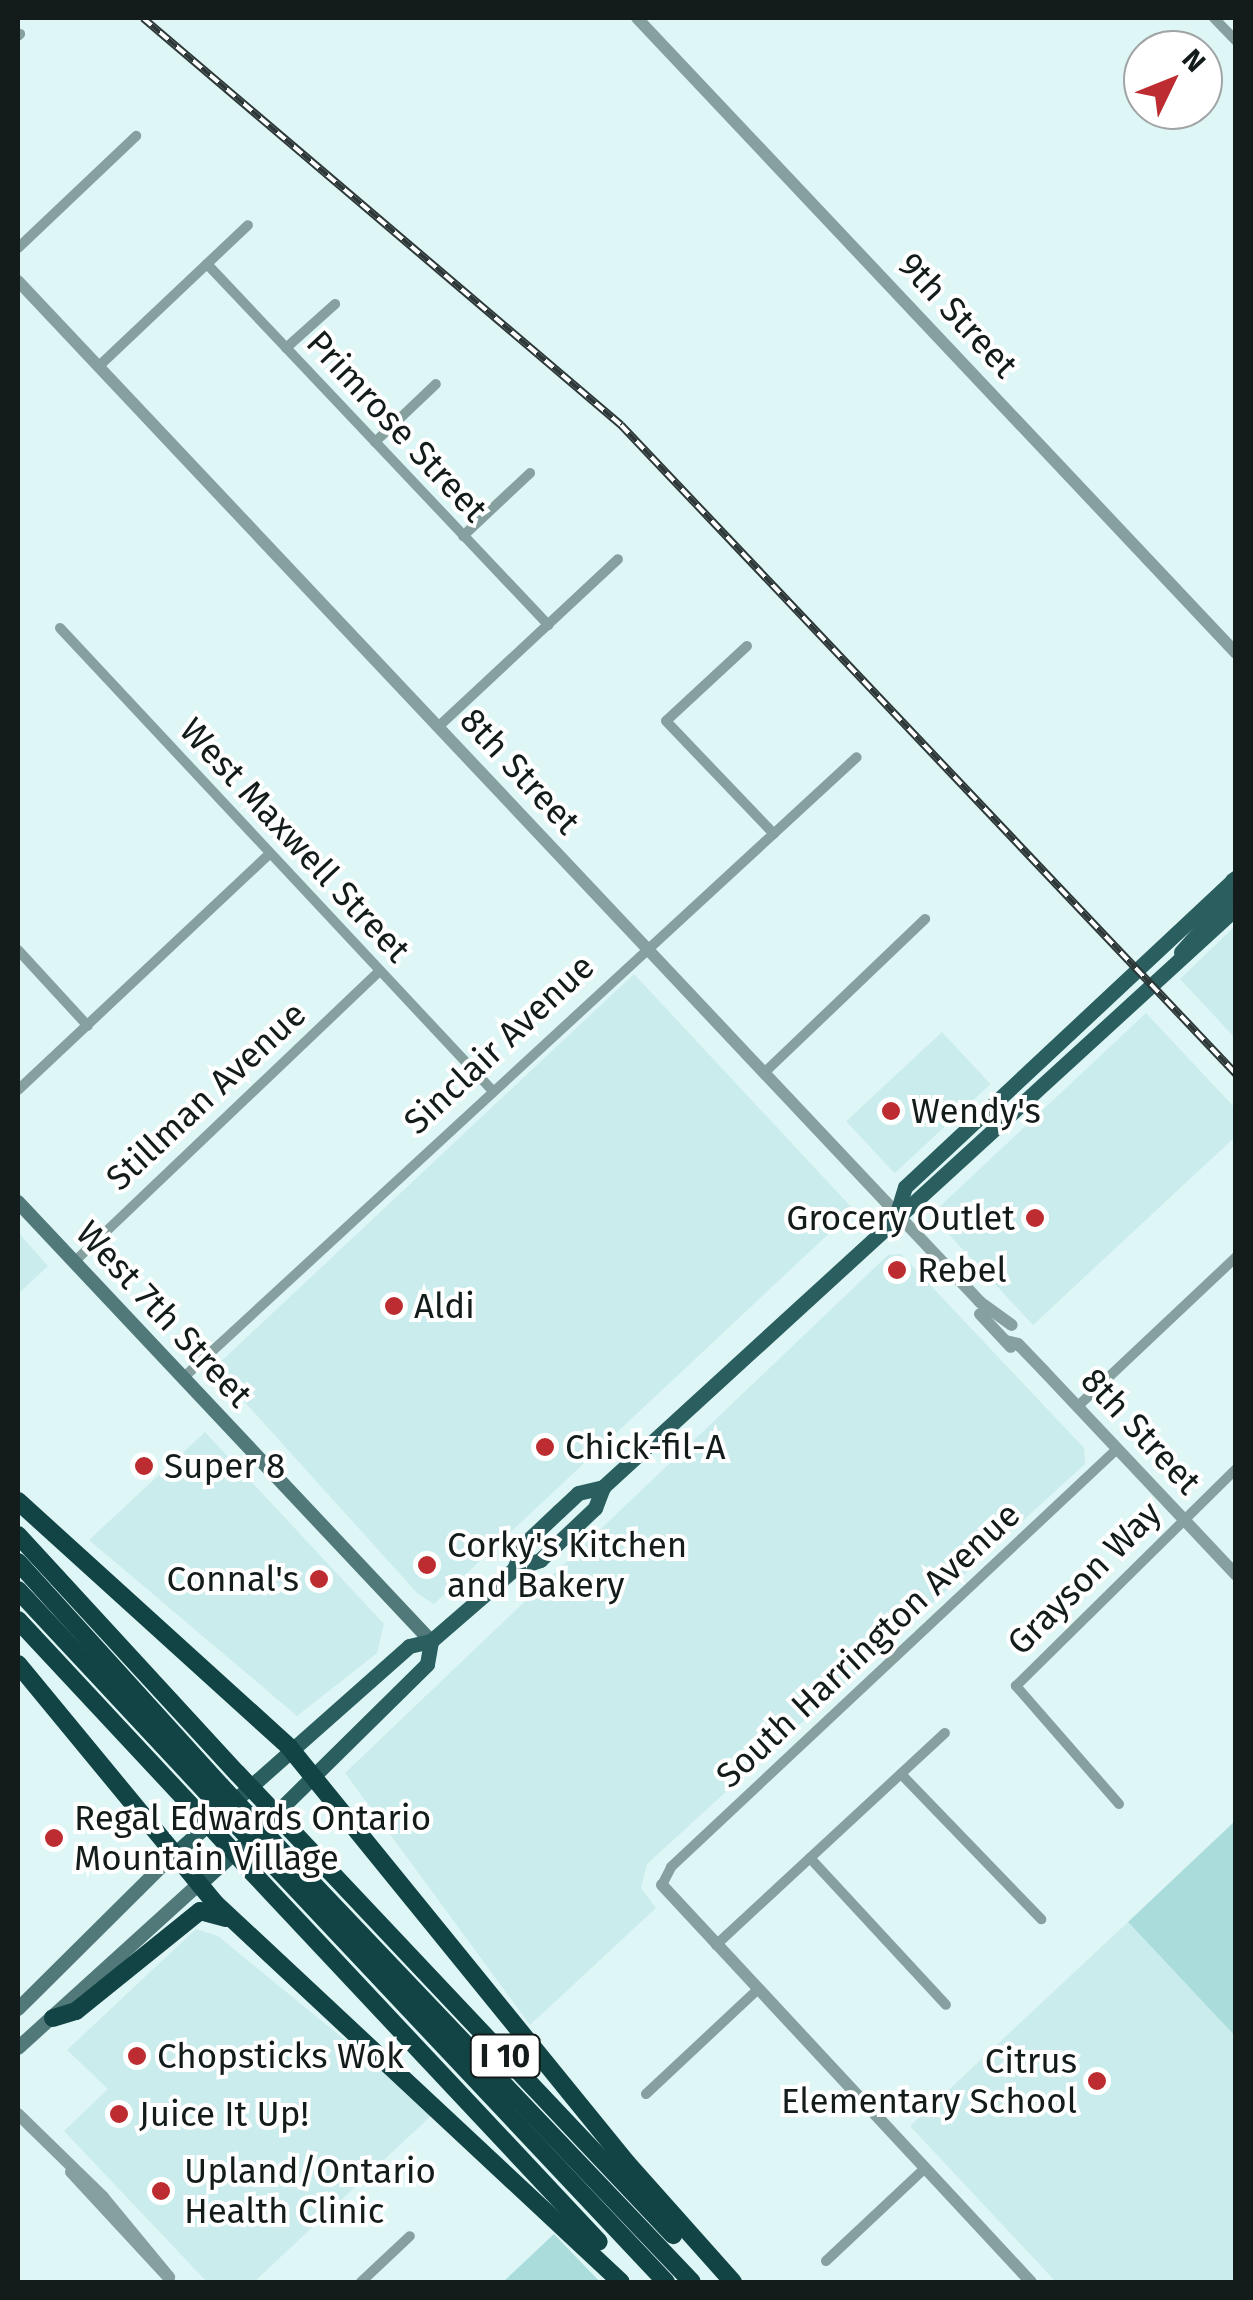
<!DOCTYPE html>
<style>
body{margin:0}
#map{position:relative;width:1253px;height:2300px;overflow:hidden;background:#dff6f6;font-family:"Fira Sans",sans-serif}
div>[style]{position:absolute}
.built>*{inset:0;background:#cbecec;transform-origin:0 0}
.green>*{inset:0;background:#abdcdc}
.minor>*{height:10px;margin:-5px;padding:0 5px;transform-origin:5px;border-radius:5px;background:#86a0a0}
.tertiary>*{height:12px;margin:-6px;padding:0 6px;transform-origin:6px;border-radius:6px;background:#86a0a0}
.secondary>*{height:14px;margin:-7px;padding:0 7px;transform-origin:7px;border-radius:7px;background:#52797a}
.primary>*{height:15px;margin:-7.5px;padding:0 7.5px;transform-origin:7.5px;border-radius:7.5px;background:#2a5e5f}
.motorway>*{height:18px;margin:-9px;padding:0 9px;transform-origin:9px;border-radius:9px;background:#124445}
.rail>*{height:8px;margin-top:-4px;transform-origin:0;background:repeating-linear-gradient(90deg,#fff 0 11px,#2e3838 0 22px);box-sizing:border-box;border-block:2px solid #2e3838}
.motorway-bridge>*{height:18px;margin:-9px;padding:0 9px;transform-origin:9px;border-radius:9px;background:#124445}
.dots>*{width:28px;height:28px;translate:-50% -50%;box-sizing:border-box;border:5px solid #fff;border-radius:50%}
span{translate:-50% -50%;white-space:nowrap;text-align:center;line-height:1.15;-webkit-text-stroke:8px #fff;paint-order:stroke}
.shield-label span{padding:2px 8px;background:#fff;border:2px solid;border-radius:8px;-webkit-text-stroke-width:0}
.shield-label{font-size:32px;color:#131b1b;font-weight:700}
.street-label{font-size:35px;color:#131b1b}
.poi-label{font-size:35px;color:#131b1b}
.left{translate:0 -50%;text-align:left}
.right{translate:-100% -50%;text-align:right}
.frame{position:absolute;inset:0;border:20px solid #131b1b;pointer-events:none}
.north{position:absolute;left:1123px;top:30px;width:100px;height:100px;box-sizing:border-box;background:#fff;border:2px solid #a1a4a4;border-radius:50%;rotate:47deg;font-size:28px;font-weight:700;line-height:40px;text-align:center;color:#131b1b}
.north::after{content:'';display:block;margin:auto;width:35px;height:45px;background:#bc2c30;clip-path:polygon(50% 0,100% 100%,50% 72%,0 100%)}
</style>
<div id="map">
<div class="built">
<i style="clip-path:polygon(1235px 926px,1235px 1038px,1180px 979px)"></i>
<i style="clip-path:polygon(634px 974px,854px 1210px,434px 1604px,418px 1594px,214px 1368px)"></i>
<i style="clip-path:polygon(1146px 1013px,1235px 1108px,1235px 1137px,1033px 1325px,939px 1224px,935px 1211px)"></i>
<i style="left:942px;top:1032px;width:71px;height:131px;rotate:47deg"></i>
<i style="clip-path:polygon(18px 1232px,48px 1266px,18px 1294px)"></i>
<i style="clip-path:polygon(901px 1254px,1084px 1448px,1085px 1464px,647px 1864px,641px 1888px,656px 1908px,530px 2025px,345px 1773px,888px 1255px)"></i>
<i style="clip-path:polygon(205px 1432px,384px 1624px,377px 1653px,297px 1716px,89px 1540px)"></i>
<i style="clip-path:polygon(1128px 1922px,1235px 2036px,1235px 2277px,1230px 2282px,1056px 2282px,910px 2126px)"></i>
<i style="clip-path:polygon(196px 1929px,218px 1936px,434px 2113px,254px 2282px,207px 2282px,64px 2131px,108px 2089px,67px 2050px)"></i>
</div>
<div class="green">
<i style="clip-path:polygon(1235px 1821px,1235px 2036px,1128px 1922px)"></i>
<i style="clip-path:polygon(554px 2234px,600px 2282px,503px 2282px)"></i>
</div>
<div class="minor">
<i style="left:1214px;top:18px;width:32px;rotate:46deg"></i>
<i style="left:18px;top:36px;width:3px;rotate:-45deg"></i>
<i style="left:18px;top:248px;width:163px;rotate:-43.5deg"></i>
<i style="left:207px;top:264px;width:497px;rotate:46.6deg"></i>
<i style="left:286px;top:348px;width:66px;rotate:-41.9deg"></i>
<i style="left:99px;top:366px;width:205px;rotate:-43.4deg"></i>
<i style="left:375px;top:442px;width:84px;rotate:-43.6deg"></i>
<i style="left:463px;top:536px;width:92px;rotate:-43.2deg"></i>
<i style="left:60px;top:628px;width:631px;rotate:46.93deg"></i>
<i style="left:747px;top:646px;width:110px;rotate:137.2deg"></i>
<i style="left:666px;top:721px;width:156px;rotate:46.3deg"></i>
<i style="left:438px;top:727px;width:246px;rotate:-43deg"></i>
<i style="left:18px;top:950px;width:103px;rotate:47.4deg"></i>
<i style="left:764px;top:1073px;width:223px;rotate:-43.7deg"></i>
<i style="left:18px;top:1090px;width:345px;rotate:-43.2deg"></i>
<i style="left:74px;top:1262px;width:421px;rotate:-43.6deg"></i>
<i style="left:183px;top:1378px;width:916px;rotate:-42.66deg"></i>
<i style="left:1078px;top:1406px;width:217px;rotate:-43.3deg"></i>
<i style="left:901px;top:1774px;width:202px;rotate:46deg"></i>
<i style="left:1119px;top:1804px;width:157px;rotate:-131.1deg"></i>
<i style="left:1016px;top:1686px;width:309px;rotate:-44.6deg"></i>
<i style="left:810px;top:1858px;width:200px;rotate:47.2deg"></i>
<i style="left:662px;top:1885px;width:20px;rotate:-63deg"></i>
<i style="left:671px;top:1867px;width:611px;rotate:-43.14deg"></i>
<i style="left:716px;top:1945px;width:312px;rotate:-42.8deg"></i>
<i style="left:646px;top:2094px;width:152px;rotate:-43.1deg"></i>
<i style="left:826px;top:2261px;width:134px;rotate:-43.2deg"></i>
<i style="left:361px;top:2282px;width:67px;rotate:-43.2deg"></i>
</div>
<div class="tertiary">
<i style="left:637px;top:18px;width:873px;rotate:46.67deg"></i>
<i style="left:18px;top:281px;width:1403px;rotate:46.7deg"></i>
<i style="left:980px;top:1302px;width:39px;rotate:36deg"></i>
<i style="left:980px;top:1314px;width:45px;rotate:46.8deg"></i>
<i style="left:1006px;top:1341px;width:12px;rotate:14deg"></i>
<i style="left:1018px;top:1344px;width:37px;rotate:46deg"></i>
<i style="left:1044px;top:1371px;width:280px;rotate:46.7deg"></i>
<i style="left:662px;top:1885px;width:542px;rotate:47.09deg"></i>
<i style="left:18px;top:2114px;width:119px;rotate:44.3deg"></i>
<i style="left:103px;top:2197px;width:104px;rotate:50.5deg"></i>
<i style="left:71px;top:2172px;width:144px;rotate:47.2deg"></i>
</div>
<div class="secondary">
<i style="left:18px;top:1202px;width:603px;rotate:46.75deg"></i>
<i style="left:18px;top:2009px;width:217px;rotate:-44.8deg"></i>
<i style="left:18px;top:2048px;width:243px;rotate:-42.2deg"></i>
</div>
<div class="primary">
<i style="left:1181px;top:952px;width:75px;rotate:-48.2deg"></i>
<i style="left:1231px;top:896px;width:16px;rotate:-86deg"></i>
<i style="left:897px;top:1213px;width:27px;rotate:-73deg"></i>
<i style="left:905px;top:1187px;width:453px;rotate:-43.1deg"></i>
<i style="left:514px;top:1569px;width:27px;rotate:-68deg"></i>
<i style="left:524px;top:1544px;width:48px;rotate:-43.3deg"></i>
<i style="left:559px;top:1511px;width:26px;rotate:-43deg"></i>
<i style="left:578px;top:1493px;width:26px;rotate:-13deg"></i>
<i style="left:269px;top:1820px;width:222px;rotate:-44.6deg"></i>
<i style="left:427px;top:1664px;width:23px;rotate:-80deg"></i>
<i style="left:172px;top:1856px;width:317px;rotate:-41.5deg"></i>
<i style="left:409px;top:1646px;width:23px;rotate:-13deg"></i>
<i style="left:431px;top:1641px;width:110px;rotate:-40.9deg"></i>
<i style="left:514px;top:1569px;width:28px;rotate:-19deg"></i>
<i style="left:540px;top:1560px;width:76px;rotate:-43.4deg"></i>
<i style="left:595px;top:1508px;width:22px;rotate:-69deg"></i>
<i style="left:603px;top:1487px;width:858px;rotate:-42.45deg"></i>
<i style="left:198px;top:1885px;width:58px;rotate:-42.2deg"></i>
</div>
<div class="motorway">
<i style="left:18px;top:1501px;width:366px;rotate:42.2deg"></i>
<i style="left:289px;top:1747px;width:536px;rotate:50.91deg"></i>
<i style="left:627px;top:2163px;width:159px;rotate:48.3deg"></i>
<i style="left:18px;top:1535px;width:323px;rotate:47.4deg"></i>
<i style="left:18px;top:1562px;width:302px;rotate:47.8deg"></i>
<i style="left:18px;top:1590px;width:282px;rotate:47deg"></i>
<i style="left:18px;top:1620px;width:260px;rotate:47deg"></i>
<i style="left:18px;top:1664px;width:310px;rotate:50.5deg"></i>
<i style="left:215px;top:1903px;width:555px;rotate:43.03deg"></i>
<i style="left:291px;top:1830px;width:557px;rotate:46.67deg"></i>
<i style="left:276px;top:1845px;width:603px;rotate:46.41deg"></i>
<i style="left:267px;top:1858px;width:582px;rotate:46.74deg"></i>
<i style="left:249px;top:1869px;width:511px;rotate:46.82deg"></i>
<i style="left:53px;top:2018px;width:24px;rotate:-17deg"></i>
<i style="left:76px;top:2011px;width:159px;rotate:-38.9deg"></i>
<i style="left:200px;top:1911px;width:27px;rotate:15deg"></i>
</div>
<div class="rail">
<i style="left:143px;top:18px;width:628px;rotate:40.41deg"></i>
<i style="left:621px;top:425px;width:894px;rotate:46.54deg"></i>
</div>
<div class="motorway-bridge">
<i style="left:237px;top:1773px;width:79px;rotate:46.5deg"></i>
<i style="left:221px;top:1786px;width:81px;rotate:47deg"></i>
<i style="left:210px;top:1796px;width:84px;rotate:47.4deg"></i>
<i style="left:195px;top:1810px;width:80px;rotate:47.5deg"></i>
</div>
<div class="dots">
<i style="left:891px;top:1111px;background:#bc2c30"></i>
<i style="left:1035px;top:1218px;background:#bc2c30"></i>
<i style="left:897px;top:1270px;background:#bc2c30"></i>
<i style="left:394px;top:1306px;background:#bc2c30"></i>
<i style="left:545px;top:1447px;background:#bc2c30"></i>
<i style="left:144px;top:1466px;background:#bc2c30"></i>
<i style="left:427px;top:1565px;background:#bc2c30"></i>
<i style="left:319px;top:1579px;background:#bc2c30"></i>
<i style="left:54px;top:1838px;background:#bc2c30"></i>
<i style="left:137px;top:2056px;background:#bc2c30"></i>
<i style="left:1097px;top:2081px;background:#bc2c30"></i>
<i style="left:119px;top:2114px;background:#bc2c30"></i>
<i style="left:161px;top:2191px;background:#bc2c30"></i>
</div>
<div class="shield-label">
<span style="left:505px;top:2056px">I 10</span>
</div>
<div class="street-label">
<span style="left:958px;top:315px;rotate:47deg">9th Street</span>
<span style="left:397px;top:426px;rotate:47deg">Primrose Street</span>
<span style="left:520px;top:771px;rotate:47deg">8th Street</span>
<span style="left:295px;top:840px;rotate:47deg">West Maxwell Street</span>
<span style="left:499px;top:1044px;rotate:-43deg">Sinclair Avenue</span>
<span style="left:206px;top:1096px;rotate:-43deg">Stillman Avenue</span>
<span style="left:164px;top:1314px;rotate:47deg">West 7th Street</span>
<span style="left:1141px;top:1431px;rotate:47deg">8th Street</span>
<span style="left:1084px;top:1578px;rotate:-45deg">Grayson Way</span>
<span style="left:868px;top:1645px;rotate:-43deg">South Harrington Avenue</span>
</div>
<div class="poi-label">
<span class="left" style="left:911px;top:1111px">Wendy's</span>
<span class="right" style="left:1015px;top:1218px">Grocery Outlet</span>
<span class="left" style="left:917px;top:1270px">Rebel</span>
<span class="left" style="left:414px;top:1306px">Aldi</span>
<span class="left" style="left:565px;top:1447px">Chick-fil-A</span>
<span class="left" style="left:164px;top:1466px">Super 8</span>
<span class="left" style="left:447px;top:1565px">Corky's Kitchen<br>and Bakery</span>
<span class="right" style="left:299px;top:1579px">Connal's</span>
<span class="left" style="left:74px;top:1838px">Regal Edwards Ontario<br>Mountain Village</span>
<span class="left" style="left:157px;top:2056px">Chopsticks Wok</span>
<span class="right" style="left:1077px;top:2081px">Citrus<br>Elementary School</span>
<span class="left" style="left:139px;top:2114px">Juice It Up!</span>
<span class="left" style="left:184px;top:2191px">Upland/Ontario<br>Health Clinic</span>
</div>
<div class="frame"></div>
<div class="north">N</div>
</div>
